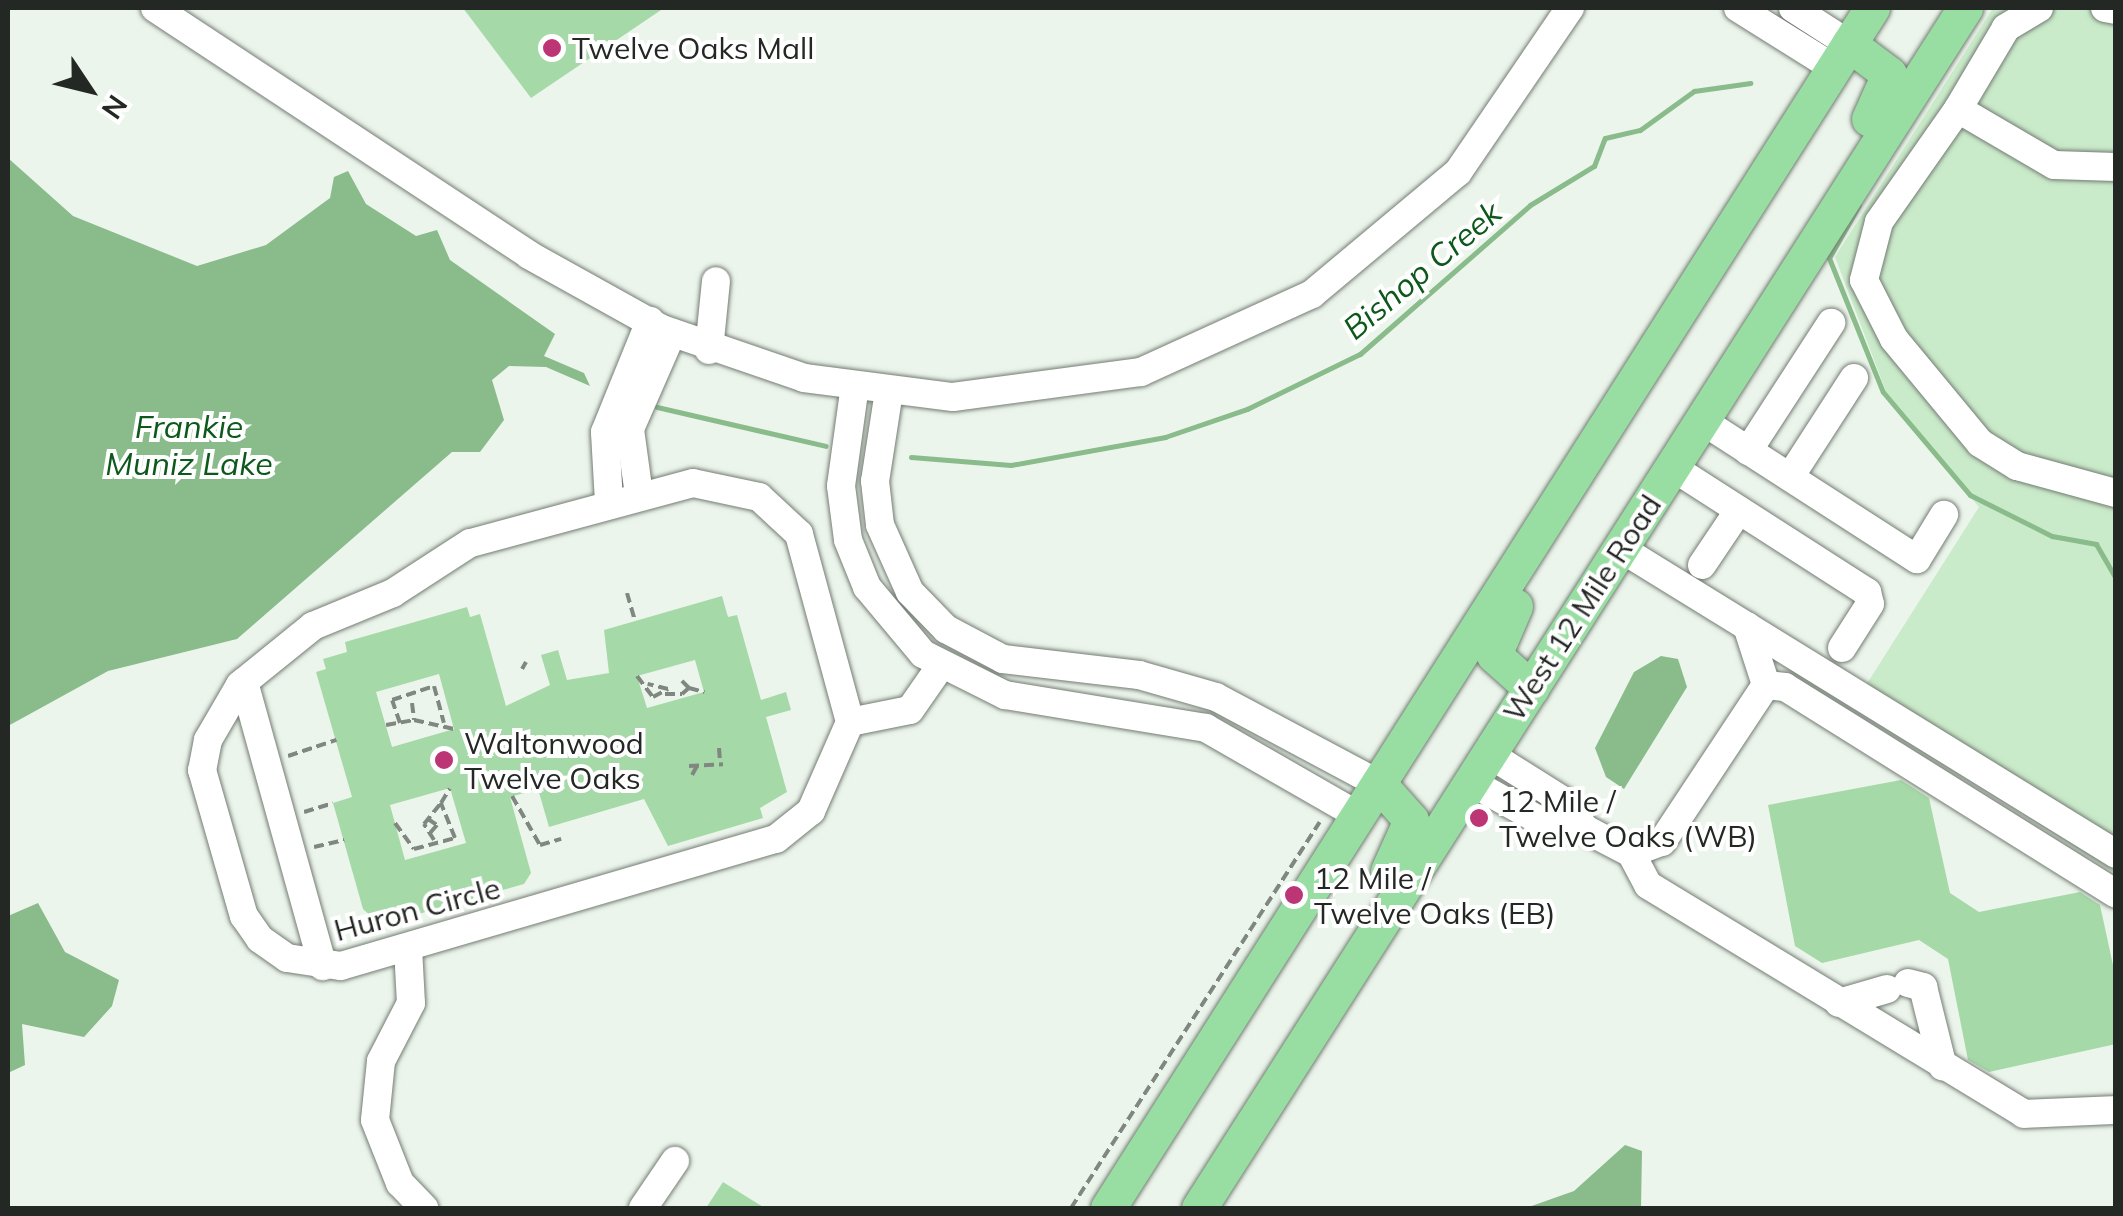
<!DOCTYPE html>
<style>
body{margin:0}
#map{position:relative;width:2123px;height:1216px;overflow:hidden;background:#ecf5ec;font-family:Mulish,sans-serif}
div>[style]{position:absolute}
.green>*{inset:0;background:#caebca}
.water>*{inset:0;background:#89bb8b}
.stream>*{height:5px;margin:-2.5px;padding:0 2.5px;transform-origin:2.5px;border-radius:2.5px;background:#89bb8b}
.building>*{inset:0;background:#a6d9a8}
.path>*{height:4px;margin-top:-2px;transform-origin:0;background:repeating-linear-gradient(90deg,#808780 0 10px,transparent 0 15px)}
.roads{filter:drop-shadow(0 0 2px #747c74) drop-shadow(0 0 2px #747c74)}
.minor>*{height:28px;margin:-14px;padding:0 14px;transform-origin:14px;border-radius:14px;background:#fff}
.major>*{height:35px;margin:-17.5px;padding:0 17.5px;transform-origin:17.5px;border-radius:17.5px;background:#98dda1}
.dots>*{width:28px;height:28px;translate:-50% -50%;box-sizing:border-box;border:5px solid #fff;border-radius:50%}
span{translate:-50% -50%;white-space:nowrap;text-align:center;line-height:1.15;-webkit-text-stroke:8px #fff;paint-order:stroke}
.poi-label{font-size:30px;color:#242824}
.left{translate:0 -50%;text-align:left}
.street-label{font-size:30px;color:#242824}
.water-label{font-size:32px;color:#0d591c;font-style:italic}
.frame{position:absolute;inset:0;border:10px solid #242824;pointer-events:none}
.north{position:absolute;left:40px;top:40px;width:100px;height:100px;-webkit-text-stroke:8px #fff;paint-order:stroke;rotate:125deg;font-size:28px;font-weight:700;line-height:40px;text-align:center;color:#242824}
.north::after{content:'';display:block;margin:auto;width:35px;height:45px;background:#242824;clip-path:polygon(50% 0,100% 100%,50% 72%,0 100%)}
</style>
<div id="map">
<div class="green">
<i style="clip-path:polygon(1993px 8px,2115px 8px,2115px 873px,1854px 704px,1979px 507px,1890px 402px,1835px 257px)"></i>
</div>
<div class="water">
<i style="clip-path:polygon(8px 158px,73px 216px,197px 266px,266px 245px,330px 198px,334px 177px,348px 171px,366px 204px,416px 236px,437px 230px,450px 260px,555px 334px,544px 356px,584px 373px,590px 386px,546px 367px,509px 366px,492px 380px,504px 420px,480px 452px,452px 452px,237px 639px,108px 671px,8px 726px)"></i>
<i style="clip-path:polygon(1661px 656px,1678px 659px,1687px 687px,1624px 789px,1606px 777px,1595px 748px,1634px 672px)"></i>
<i style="clip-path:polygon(38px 903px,65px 952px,119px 980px,112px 1006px,84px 1037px,22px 1024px,25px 1065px,8px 1073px,8px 916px)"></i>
<i style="clip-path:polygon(1625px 1145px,1642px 1151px,1641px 1208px,1526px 1208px,1574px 1191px)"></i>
</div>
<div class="stream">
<i style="left:1859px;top:205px;width:61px;rotate:119.5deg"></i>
<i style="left:1829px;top:258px;width:144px;rotate:68.1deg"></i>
<i style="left:1883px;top:392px;width:135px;rotate:49.8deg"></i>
<i style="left:1970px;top:495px;width:92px;rotate:26.6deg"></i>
<i style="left:2052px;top:536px;width:45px;rotate:10.3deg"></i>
<i style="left:2096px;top:544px;width:39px;rotate:60deg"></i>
<i style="left:657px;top:407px;width:173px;rotate:13deg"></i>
<i style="left:911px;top:457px;width:100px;rotate:4.6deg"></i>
<i style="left:1011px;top:465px;width:157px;rotate:-10.3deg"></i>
<i style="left:1165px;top:437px;width:87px;rotate:-18.9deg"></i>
<i style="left:1247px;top:409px;width:126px;rotate:-26deg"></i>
<i style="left:1360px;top:354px;width:226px;rotate:-41.2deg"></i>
<i style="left:1530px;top:205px;width:75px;rotate:-31.4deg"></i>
<i style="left:1594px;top:166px;width:30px;rotate:-69deg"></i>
<i style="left:1605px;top:138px;width:36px;rotate:-13deg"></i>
<i style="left:1640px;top:130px;width:67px;rotate:-35.8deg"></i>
<i style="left:1694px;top:91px;width:57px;rotate:-8.1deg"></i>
</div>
<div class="building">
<i style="clip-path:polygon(463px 8px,664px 8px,531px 98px)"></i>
<i style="clip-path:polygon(evenodd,722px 596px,728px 617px,737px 615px,761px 700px,786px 692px,791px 710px,766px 717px,787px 792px,760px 808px,763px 818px,668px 846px,644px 799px,549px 827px,538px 789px,510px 797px,531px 873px,524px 884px,401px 919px,398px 911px,373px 918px,363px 909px,333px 803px,352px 797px,316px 672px,326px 669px,323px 659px,347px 652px,345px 642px,467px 607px,470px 617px,480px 614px,506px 706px,550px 685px,541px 655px,558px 650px,567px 680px,609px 673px,604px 630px,722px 596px,695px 660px,704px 692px,647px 708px,637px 676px,695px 660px,722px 596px,439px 674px,454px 729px,392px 747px,376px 692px,439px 674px,722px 596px,450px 788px,466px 843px,405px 860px,390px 805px,450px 788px)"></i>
<i style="clip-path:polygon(1901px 780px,1929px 798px,1950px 893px,1979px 912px,2080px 892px,2100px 905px,2116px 979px,2116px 1044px,1989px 1072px,1968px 1060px,1948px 959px,1919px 940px,1822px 963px,1795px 946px,1768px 805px)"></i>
<i style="clip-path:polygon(723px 1182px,765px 1208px,706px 1208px)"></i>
</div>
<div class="path">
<i style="left:627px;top:593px;width:29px;rotate:74deg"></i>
<i style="left:522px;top:669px;width:8px;rotate:-60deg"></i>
<i style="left:637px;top:676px;width:26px;rotate:53deg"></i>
<i style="left:653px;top:697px;width:17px;rotate:-28deg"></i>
<i style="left:668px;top:689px;width:21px;rotate:-166deg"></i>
<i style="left:689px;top:688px;width:16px;rotate:15deg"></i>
<i style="left:665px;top:694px;width:17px"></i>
<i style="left:682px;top:694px;width:9px;rotate:-41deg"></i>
<i style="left:689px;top:688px;width:10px;rotate:-135deg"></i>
<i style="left:412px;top:703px;width:17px;rotate:83deg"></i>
<i style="left:400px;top:723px;width:24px;rotate:-109deg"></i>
<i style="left:392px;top:700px;width:44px;rotate:-18.4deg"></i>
<i style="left:434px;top:686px;width:38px;rotate:75deg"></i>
<i style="left:386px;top:725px;width:28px;rotate:-10deg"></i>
<i style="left:414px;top:720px;width:41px;rotate:12.7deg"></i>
<i style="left:719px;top:748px;width:15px;rotate:86deg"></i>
<i style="left:288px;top:756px;width:51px;rotate:-18.4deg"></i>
<i style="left:689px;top:766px;width:34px;rotate:-3deg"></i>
<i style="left:692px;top:775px;width:10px;rotate:-61deg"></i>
<i style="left:512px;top:796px;width:56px;rotate:60.3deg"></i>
<i style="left:540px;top:845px;width:22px;rotate:-16deg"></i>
<i style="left:304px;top:812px;width:30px;rotate:-17deg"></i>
<i style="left:428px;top:819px;width:11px;rotate:34deg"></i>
<i style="left:437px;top:825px;width:11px;rotate:131deg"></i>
<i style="left:395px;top:823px;width:32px;rotate:54deg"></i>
<i style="left:414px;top:849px;width:42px;rotate:-15deg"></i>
<i style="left:455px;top:838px;width:38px;rotate:-112deg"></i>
<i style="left:441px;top:803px;width:17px;rotate:-59deg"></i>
<i style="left:434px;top:840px;width:19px;rotate:-122deg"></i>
<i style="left:424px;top:824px;width:27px;rotate:-51deg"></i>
<i style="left:314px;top:847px;width:31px;rotate:-13deg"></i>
<i style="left:1071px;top:1208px;width:459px;rotate:-57.2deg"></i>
</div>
<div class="roads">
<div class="minor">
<i style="left:155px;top:8px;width:448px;rotate:33.4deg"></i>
<i style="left:529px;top:255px;width:152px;rotate:29.1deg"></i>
<i style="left:662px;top:329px;width:150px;rotate:19deg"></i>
<i style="left:804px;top:378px;width:150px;rotate:7.3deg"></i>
<i style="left:953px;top:397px;width:190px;rotate:-7.6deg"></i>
<i style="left:1141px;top:372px;width:188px;rotate:-24.5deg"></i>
<i style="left:1312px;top:294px;width:190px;rotate:-39.9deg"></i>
<i style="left:1458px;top:172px;width:199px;rotate:-55.7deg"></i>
<i style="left:1738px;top:8px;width:113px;rotate:32deg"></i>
<i style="left:1793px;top:8px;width:67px;rotate:32.7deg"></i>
<i style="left:2039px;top:8px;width:39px;rotate:149deg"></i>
<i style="left:2006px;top:28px;width:94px;rotate:120.7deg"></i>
<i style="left:1958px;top:109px;width:111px;rotate:30.3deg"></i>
<i style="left:2054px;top:165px;width:62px;rotate:1.8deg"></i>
<i style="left:2105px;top:8px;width:11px;rotate:10deg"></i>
<i style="left:1958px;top:109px;width:138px;rotate:125deg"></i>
<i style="left:1879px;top:222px;width:60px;rotate:104.5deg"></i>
<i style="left:1864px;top:280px;width:66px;rotate:63deg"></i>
<i style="left:1894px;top:339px;width:135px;rotate:50.4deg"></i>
<i style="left:1980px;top:443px;width:44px;rotate:31.9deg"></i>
<i style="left:2017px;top:466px;width:103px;rotate:15.3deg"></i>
<i style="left:709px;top:350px;width:69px;rotate:-84.2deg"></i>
<i style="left:855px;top:385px;width:102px;rotate:97.9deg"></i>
<i style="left:841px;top:486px;width:54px;rotate:82.6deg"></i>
<i style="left:848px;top:540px;width:51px;rotate:68deg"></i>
<i style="left:867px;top:587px;width:87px;rotate:50.1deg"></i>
<i style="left:923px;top:654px;width:92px;rotate:26.6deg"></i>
<i style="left:1005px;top:695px;width:204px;rotate:9.3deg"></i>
<i style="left:1206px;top:728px;width:177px;rotate:29.9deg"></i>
<i style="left:889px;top:391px;width:91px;rotate:98.8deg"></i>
<i style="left:875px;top:481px;width:44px;rotate:83.5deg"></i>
<i style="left:880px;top:525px;width:73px;rotate:65.9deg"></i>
<i style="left:910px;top:592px;width:52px;rotate:45.8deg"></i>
<i style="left:946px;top:629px;width:64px;rotate:27.8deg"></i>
<i style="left:1003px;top:659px;width:137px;rotate:6.7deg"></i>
<i style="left:1139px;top:675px;width:80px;rotate:15.9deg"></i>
<i style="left:1216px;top:697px;width:185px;rotate:28.1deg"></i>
<i style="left:1701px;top:420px;width:257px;rotate:32.8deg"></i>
<i style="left:1917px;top:559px;width:52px;rotate:-58.5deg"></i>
<i style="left:1748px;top:451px;width:153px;rotate:-57deg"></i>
<i style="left:1672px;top:467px;width:232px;rotate:32.7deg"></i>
<i style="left:1867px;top:592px;width:12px;rotate:76deg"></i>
<i style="left:1870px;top:604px;width:52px;rotate:122.5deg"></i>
<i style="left:1790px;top:477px;width:118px;rotate:-57.1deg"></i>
<i style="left:639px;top:495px;width:67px;rotate:-97.8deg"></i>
<i style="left:630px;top:429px;width:105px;rotate:-66.4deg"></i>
<i style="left:609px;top:502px;width:70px;rotate:-93.3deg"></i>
<i style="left:605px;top:432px;width:120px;rotate:-67.9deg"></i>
<i style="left:1620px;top:548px;width:583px;rotate:31.67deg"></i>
<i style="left:1702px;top:565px;width:66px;rotate:-56.1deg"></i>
<i style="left:1747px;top:626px;width:62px;rotate:72.1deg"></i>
<i style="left:244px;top:682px;width:295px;rotate:74.5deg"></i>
<i style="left:1766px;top:685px;width:19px;rotate:6deg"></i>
<i style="left:1785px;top:687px;width:390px;rotate:32deg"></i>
<i style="left:850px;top:722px;width:195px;rotate:-105.2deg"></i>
<i style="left:799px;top:534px;width:54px;rotate:-137.2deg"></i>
<i style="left:759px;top:497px;width:67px;rotate:-168deg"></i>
<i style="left:693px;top:483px;width:231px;rotate:164.9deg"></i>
<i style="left:470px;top:543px;width:92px;rotate:147deg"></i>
<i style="left:393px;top:593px;width:87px;rotate:157.6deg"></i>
<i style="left:313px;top:626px;width:94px;rotate:141.1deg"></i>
<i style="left:240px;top:685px;width:64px;rotate:120.2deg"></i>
<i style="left:208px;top:740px;width:31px;rotate:101deg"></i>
<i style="left:202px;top:770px;width:152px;rotate:74deg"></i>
<i style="left:244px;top:916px;width:28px;rotate:55deg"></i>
<i style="left:260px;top:939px;width:33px;rotate:35deg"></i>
<i style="left:287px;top:958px;width:55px;rotate:8.4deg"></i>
<i style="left:341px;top:966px;width:453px;rotate:-16.3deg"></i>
<i style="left:776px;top:839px;width:45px;rotate:-38.7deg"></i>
<i style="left:811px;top:811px;width:97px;rotate:-66.3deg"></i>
<i style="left:850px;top:722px;width:61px;rotate:-11.3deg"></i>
<i style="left:910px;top:710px;width:52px;rotate:-55.1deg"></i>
<i style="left:1471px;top:782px;width:94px;rotate:29.3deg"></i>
<i style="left:1553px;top:828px;width:32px;rotate:2deg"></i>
<i style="left:1585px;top:829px;width:32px;rotate:-125deg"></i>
<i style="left:1567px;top:803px;width:92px;rotate:-147.9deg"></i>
<i style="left:1585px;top:829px;width:52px;rotate:27.6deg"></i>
<i style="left:1631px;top:853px;width:33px;rotate:-20deg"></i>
<i style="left:1662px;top:842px;width:188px;rotate:-56.5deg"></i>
<i style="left:1631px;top:853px;width:36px;rotate:62deg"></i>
<i style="left:1648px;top:885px;width:440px;rotate:31.3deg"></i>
<i style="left:2024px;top:1114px;width:92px;rotate:-2.5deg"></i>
<i style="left:408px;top:948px;width:55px;rotate:86.9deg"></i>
<i style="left:411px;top:1003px;width:65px;rotate:117.3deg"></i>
<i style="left:381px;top:1061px;width:59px;rotate:95.8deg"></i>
<i style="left:375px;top:1120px;width:68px;rotate:68.4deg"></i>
<i style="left:400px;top:1183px;width:35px;rotate:46deg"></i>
<i style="left:1908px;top:983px;width:16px;rotate:15deg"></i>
<i style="left:1923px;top:987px;width:82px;rotate:76deg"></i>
<i style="left:1839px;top:1003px;width:50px;rotate:-16.3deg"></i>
<i style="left:643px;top:1208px;width:57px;rotate:-55.8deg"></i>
</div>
<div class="major">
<i style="left:1849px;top:44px;width:50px;rotate:36.9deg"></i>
<i style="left:1889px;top:74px;width:49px;rotate:114deg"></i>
<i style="left:1515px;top:606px;width:53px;rotate:113.2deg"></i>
<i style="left:1494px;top:655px;width:50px;rotate:41.7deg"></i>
<i style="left:1379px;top:784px;width:48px;rotate:48.4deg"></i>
<i style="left:1411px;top:820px;width:56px;rotate:114.3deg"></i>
<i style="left:1108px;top:1208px;width:1423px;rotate:-57.52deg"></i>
<i style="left:1199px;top:1208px;width:1424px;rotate:-57.45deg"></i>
</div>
</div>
<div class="dots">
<i style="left:552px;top:48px;background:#bc3575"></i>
<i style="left:444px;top:760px;background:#bc3575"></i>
<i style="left:1479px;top:818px;background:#bc3575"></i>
<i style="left:1294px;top:895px;background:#bc3575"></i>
</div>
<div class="poi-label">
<span class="left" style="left:572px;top:48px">Twelve Oaks Mall</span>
<span class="left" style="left:464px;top:760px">Waltonwood<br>Twelve Oaks</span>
<span class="left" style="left:1499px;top:818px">12 Mile /<br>Twelve Oaks (WB)</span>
<span class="left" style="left:1314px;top:895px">12 Mile /<br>Twelve Oaks (EB)</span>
</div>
<div class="street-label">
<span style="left:1582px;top:608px;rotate:-57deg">West 12 Mile Road</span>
<span style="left:417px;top:909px;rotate:-15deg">Huron Circle</span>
</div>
<div class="water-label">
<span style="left:1422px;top:270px;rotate:-40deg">Bishop Creek</span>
<span style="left:189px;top:445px">Frankie<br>Muniz Lake</span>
</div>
<div class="frame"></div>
<div class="north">N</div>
</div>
